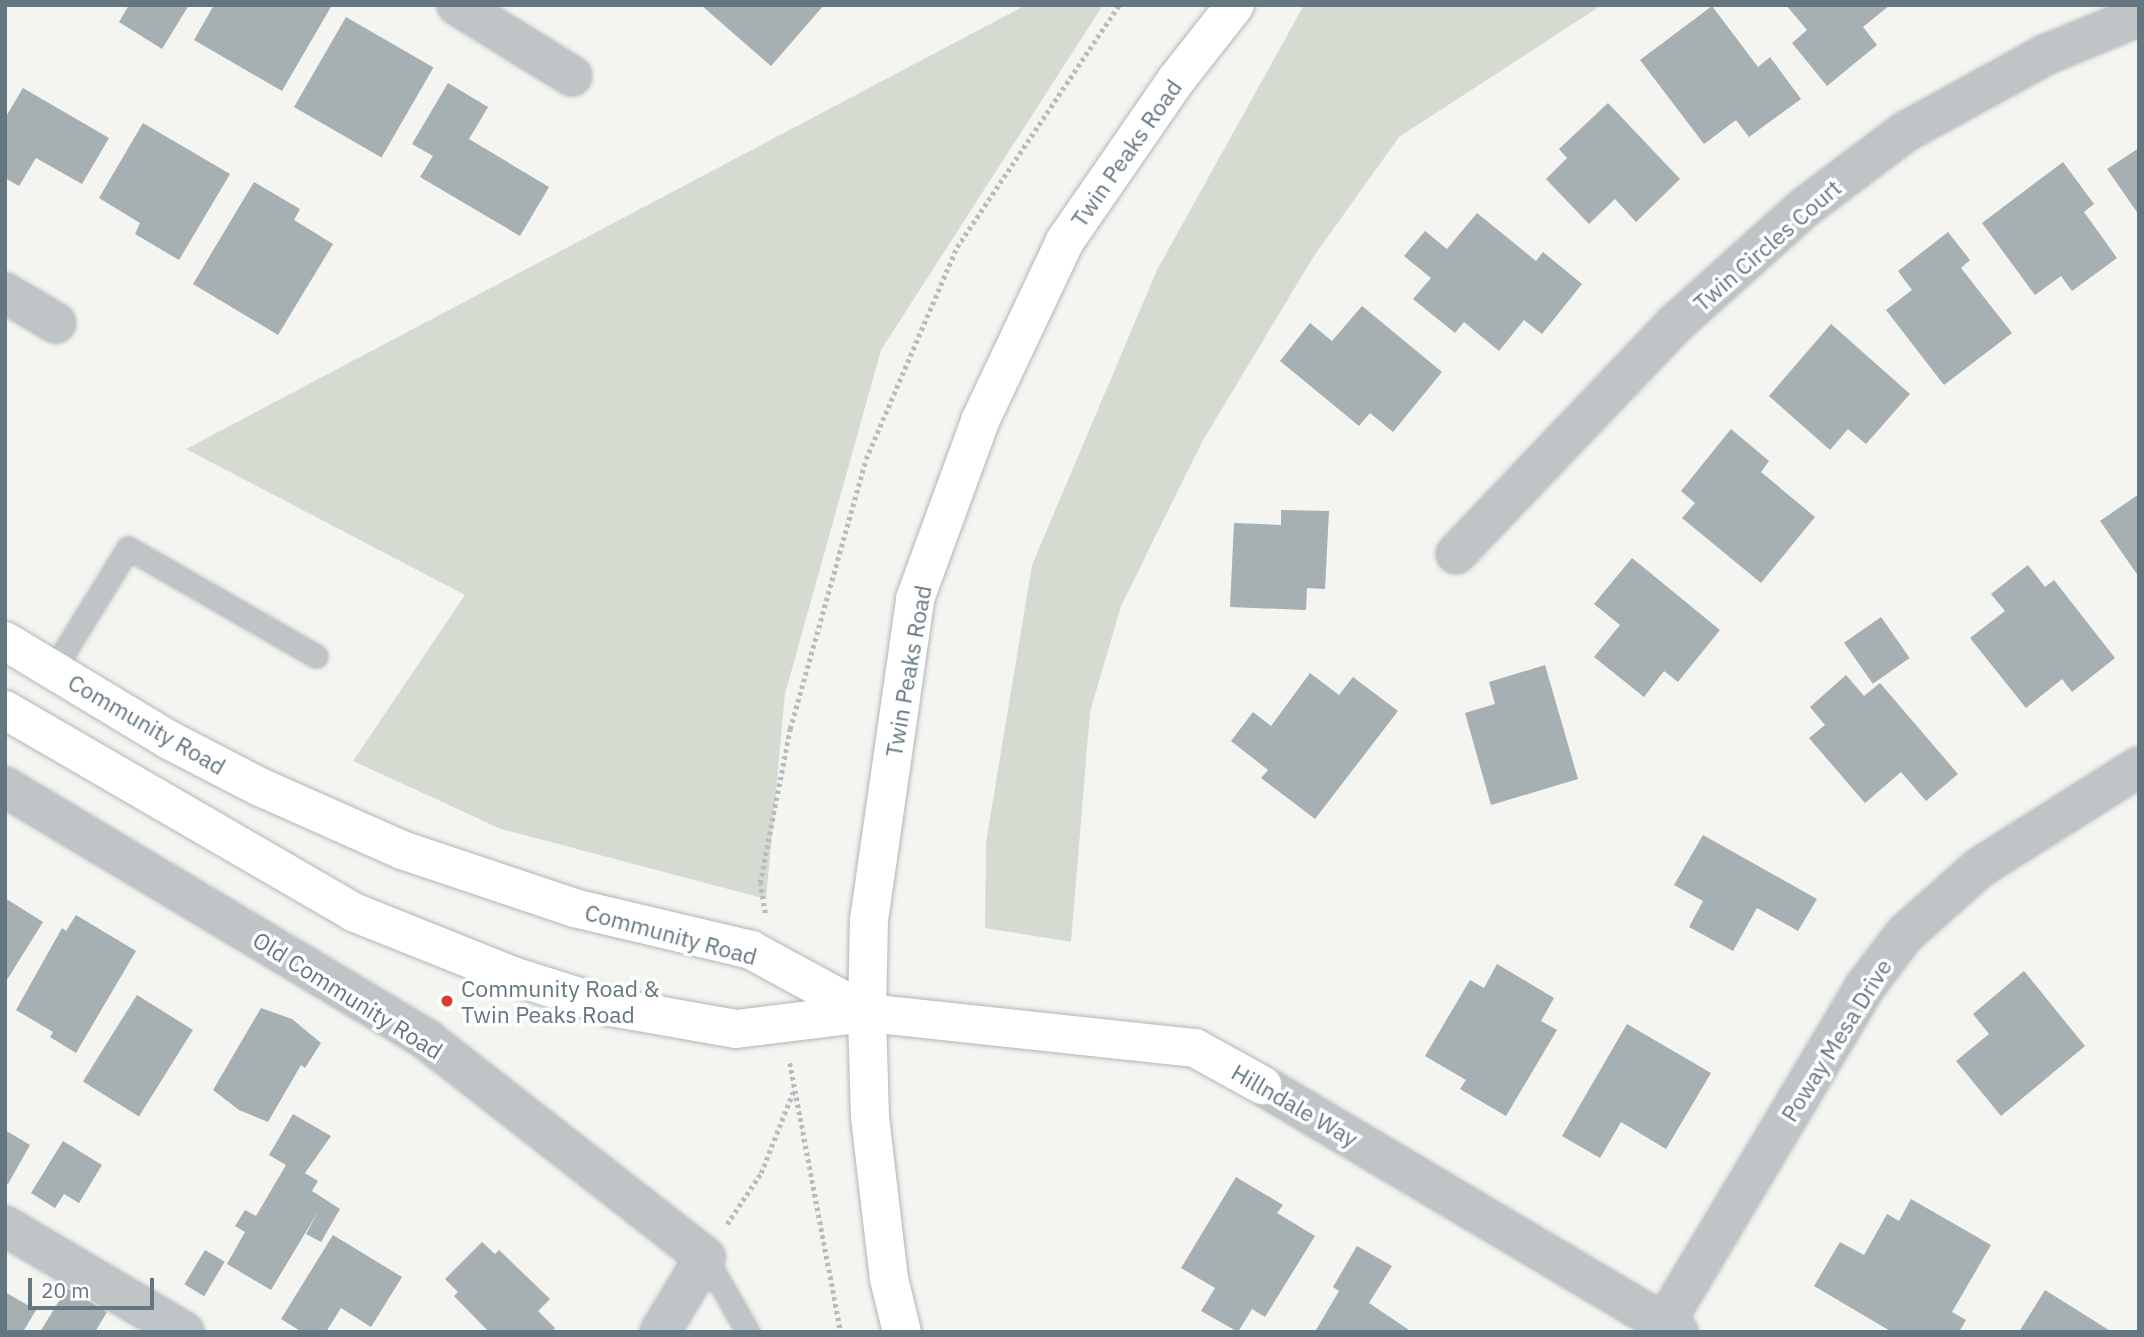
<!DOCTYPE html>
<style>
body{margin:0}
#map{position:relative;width:2144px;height:1337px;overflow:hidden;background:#f4f4f0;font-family:"IBM Plex Sans",sans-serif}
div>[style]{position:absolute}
.green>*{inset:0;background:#d6dbd1}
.building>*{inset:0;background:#a6afb2;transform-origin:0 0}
.path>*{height:4.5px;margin-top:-2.25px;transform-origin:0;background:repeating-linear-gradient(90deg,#b9bcbd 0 3.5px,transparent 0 7px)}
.roads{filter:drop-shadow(0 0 2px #afb6b9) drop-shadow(0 0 2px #afb6b9)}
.lane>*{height:21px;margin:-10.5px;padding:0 10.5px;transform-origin:10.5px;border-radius:10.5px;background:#bfc4c6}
.street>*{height:38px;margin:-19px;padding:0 19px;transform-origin:19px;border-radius:19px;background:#bfc4c6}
.secondary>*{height:38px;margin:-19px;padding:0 19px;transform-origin:19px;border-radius:19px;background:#fff}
.primary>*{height:38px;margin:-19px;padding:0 19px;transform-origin:19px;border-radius:19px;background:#fff}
.dots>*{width:19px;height:19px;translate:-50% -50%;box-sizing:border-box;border:4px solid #fff;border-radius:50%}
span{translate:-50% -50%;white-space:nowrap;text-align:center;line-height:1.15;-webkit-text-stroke:7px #fff;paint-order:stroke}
.street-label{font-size:23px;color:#647780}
.poi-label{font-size:23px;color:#647780}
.left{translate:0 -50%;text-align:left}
.frame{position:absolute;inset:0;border:7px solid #647780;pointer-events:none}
.scale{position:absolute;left:28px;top:1278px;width:126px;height:32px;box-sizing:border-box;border:4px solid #647780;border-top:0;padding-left:9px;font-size:21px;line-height:24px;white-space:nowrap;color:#647780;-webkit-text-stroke:5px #fff;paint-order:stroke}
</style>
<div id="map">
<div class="green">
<i style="clip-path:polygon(1026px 5px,1103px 5px,881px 350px,785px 694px,766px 899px,501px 829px,353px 761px,465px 595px,186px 449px)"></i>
<i style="clip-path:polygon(1304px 5px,1602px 5px,1399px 137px,1314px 256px,1202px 442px,1121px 606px,1090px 712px,1071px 942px,985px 928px,986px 842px,1032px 565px,1157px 270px)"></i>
</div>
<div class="building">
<i style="clip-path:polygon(129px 5px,189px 5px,162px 49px,119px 22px)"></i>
<i style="clip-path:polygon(214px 5px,332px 5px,282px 91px,194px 40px)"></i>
<i style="clip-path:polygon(701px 5px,824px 5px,771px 66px)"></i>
<i style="clip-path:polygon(1786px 5px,1890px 5px,1863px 27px,1877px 45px,1827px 86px,1792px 43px,1807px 30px)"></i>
<i style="clip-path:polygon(1712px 6px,1758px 67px,1770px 57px,1801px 99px,1749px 137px,1736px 120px,1704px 144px,1640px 60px)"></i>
<i style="left:346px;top:17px;width:101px;height:104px;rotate:30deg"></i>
<i style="clip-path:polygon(448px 83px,488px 107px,469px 139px,549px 187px,520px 236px,420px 177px,433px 156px,412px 144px)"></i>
<i style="clip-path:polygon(23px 88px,109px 138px,82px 184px,36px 158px,19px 186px,5px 178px,5px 118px)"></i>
<i style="clip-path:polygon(1608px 103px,1680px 179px,1636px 222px,1615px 199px,1589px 224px,1546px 179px,1567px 158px,1559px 149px)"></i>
<i style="clip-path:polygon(143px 123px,230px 174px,179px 260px,135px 234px,140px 223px,99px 198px)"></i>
<i style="clip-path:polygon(2139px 148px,2139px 215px,2107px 169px)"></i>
<i style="clip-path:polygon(2063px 162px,2094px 204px,2084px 212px,2117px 258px,2072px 291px,2061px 276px,2035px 295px,1982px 223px)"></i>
<i style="clip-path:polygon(254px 182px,300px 209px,294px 220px,333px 244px,278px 335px,193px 284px)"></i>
<i style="clip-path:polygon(1477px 213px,1536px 261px,1543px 252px,1582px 284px,1542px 334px,1524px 320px,1499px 351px,1464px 322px,1455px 333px,1413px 299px,1431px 278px,1404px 256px,1425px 231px,1447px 249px)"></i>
<i style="clip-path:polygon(1948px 232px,1970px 260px,1961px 268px,2012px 333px,1944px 385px,1886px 310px,1912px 290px,1898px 271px)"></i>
<i style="clip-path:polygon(1362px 306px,1442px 372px,1393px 432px,1370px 413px,1359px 426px,1280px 361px,1310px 323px,1332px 341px)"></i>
<i style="clip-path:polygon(1831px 324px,1910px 394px,1866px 444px,1848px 429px,1830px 450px,1769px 396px)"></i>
<i style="clip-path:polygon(1731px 429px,1769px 461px,1761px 472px,1815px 517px,1761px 583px,1682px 518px,1695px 503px,1681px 491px)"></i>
<i style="clip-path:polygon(2139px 494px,2139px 577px,2100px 521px)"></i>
<i style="clip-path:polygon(1281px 510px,1329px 511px,1325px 589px,1307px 588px,1306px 610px,1230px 607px,1234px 523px,1281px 525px)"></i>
<i style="clip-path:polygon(1632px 558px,1720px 630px,1678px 682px,1664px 671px,1644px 697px,1594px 657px,1620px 625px,1594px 604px)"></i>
<i style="clip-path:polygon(2028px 565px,2045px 587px,2054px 580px,2115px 658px,2072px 692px,2062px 679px,2026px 708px,1970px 638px,2005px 611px,1991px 594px)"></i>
<i style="left:1881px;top:617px;width:50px;height:45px;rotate:55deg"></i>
<i style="clip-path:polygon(1545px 665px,1578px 779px,1491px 805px,1465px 713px,1495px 704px,1489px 682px)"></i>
<i style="clip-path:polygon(1310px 673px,1339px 695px,1353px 677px,1398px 711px,1315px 819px,1261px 778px,1268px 770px,1231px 741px,1253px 712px,1271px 726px)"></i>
<i style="clip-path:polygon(1846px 675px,1864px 696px,1880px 683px,1958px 774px,1926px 801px,1901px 772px,1865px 803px,1809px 738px,1825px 725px,1810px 707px)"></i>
<i style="clip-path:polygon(1703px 835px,1817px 899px,1798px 931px,1757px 908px,1733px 951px,1689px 927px,1703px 901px,1674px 885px)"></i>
<i style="clip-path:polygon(5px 898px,43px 922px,5px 983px)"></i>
<i style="clip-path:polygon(76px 915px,136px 951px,76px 1053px,50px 1037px,53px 1032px,16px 1010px,62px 928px,66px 931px)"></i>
<i style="clip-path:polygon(1497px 964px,1554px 998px,1541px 1021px,1557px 1030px,1506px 1116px,1460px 1089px,1466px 1080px,1425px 1056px,1470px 980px,1484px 988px)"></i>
<i style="clip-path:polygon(2024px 971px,2085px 1046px,2001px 1116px,1956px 1061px,1989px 1034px,1973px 1014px)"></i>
<i style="left:137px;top:995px;width:66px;height:102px;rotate:32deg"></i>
<i style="clip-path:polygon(261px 1008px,292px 1019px,321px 1043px,305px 1068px,301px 1065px,268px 1122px,239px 1110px,213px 1090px)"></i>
<i style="clip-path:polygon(1627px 1024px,1711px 1073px,1666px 1149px,1621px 1122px,1600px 1158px,1562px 1136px)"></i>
<i style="clip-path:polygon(293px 1114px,331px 1136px,305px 1173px,318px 1181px,312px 1191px,340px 1209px,321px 1242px,306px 1234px,319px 1210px,271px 1290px,227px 1264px,245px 1232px,235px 1226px,245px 1210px,256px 1216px,286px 1165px,269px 1155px)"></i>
<i style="clip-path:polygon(5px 1130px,30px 1145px,8px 1184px,5px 1182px)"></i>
<i style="clip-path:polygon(63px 1141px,102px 1165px,79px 1203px,64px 1194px,55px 1208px,31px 1193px)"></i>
<i style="clip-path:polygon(1236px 1177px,1283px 1205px,1277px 1213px,1315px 1236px,1265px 1317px,1252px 1309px,1238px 1332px,1201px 1311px,1215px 1288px,1181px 1268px)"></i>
<i style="clip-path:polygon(1911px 1199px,1991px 1245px,1952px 1312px,1966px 1320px,1959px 1332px,1892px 1332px,1814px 1286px,1840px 1242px,1864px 1255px,1887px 1214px,1899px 1221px)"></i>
<i style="clip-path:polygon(333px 1235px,402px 1277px,371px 1327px,341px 1308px,326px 1332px,302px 1332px,281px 1319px)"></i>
<i style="clip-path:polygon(482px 1242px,495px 1254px,499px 1250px,550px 1299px,538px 1311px,555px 1328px,552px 1332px,489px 1332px,454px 1296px,458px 1292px,445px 1279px)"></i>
<i style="clip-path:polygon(1357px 1246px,1392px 1266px,1369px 1303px,1412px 1332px,1316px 1330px,1339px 1291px,1333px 1287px)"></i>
<i style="left:205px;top:1250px;width:23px;height:40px;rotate:31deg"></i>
<i style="clip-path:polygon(67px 1288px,107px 1312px,95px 1332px,40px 1332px)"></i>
<i style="clip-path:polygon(2045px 1290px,2112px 1332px,2019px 1332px)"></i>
<i style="clip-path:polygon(5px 1292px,36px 1310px,23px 1332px,5px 1332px)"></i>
</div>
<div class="path">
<i style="left:765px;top:913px;width:30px;rotate:-99deg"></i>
<i style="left:760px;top:883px;width:157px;rotate:-79deg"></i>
<i style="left:790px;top:729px;width:280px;rotate:-74.3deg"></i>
<i style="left:866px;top:459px;width:231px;rotate:-66.8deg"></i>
<i style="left:957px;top:247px;width:291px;rotate:-56.2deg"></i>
<i style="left:790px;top:1063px;width:274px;rotate:79.3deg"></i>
<i style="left:727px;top:1224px;width:61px;rotate:-56.3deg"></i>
<i style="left:761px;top:1173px;width:87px;rotate:-68.4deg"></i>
</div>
<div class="roads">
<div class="lane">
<i style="left:53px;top:670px;width:143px;rotate:-58.4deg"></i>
<i style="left:128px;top:548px;width:217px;rotate:29.9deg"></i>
<i style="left:705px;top:1257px;width:86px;rotate:60.2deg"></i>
</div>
<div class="street">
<i style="left:457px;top:5px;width:135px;rotate:31.7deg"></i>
<i style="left:5px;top:293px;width:59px;rotate:30.5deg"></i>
<i style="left:1456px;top:554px;width:318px;rotate:-46.4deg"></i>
<i style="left:1675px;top:324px;width:173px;rotate:-42deg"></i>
<i style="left:1804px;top:208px;width:126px;rotate:-37deg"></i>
<i style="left:1905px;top:132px;width:160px;rotate:-28.8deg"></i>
<i style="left:2045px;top:55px;width:102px;rotate:-22.5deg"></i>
<i style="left:5px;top:787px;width:492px;rotate:30.9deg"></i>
<i style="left:427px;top:1040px;width:353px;rotate:38deg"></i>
<i style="left:705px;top:1257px;width:87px;rotate:121deg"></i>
<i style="left:1262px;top:1085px;width:484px;rotate:30.7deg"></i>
<i style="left:5px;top:1226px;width:208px;rotate:30.6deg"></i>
<i style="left:1664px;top:1324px;width:391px;rotate:-59.2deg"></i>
<i style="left:1864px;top:988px;width:68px;rotate:-52.8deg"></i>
<i style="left:1905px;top:934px;width:99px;rotate:-41.7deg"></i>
<i style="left:1979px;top:868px;width:189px;rotate:-32.3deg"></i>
</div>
<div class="secondary">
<i style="left:867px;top:1013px;width:330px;rotate:6.1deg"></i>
<i style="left:1195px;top:1048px;width:77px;rotate:28.9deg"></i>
</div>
<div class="primary">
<i style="left:5px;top:641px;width:192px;rotate:31.1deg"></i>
<i style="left:169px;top:740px;width:102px;rotate:27.3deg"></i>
<i style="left:260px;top:787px;width:155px;rotate:23.9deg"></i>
<i style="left:402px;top:850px;width:182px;rotate:18.6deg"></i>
<i style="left:574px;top:908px;width:182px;rotate:13.3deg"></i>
<i style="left:751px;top:950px;width:132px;rotate:28.5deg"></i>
<i style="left:5px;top:710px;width:402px;rotate:30.1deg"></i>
<i style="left:353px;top:912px;width:172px;rotate:21.8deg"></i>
<i style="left:513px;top:976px;width:103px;rotate:17.6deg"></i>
<i style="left:611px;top:1007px;width:127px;rotate:10deg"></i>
<i style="left:736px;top:1029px;width:132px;rotate:-7deg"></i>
<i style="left:902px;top:1332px;width:55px;rotate:-103.8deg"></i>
<i style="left:889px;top:1279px;width:163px;rotate:-96.7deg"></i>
<i style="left:870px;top:1117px;width:104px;rotate:-91.7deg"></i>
<i style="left:867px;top:1013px;width:93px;rotate:-88.8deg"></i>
<i style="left:869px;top:920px;width:324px;rotate:-81.8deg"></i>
<i style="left:915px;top:599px;width:189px;rotate:-69.9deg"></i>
<i style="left:980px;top:421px;width:199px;rotate:-64.7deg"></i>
<i style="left:1065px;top:241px;width:196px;rotate:-55.4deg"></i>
<i style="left:1176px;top:80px;width:95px;rotate:-51.8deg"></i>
</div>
</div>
<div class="dots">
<i style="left:447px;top:1001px;background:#db3e29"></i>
</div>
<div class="street-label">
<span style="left:1126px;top:153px;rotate:-55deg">Twin Peaks Road</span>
<span style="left:1767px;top:245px;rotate:-41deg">Twin Circles Court</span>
<span style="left:908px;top:671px;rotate:-80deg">Twin Peaks Road</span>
<span style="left:147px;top:724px;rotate:30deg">Community Road</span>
<span style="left:671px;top:934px;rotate:15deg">Community Road</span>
<span style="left:348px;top:995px;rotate:32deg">Old Community Road</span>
<span style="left:1836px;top:1040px;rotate:-58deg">Poway Mesa Drive</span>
<span style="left:1295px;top:1105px;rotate:30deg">Hillndale Way</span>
</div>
<div class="poi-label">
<span class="left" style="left:461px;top:1001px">Community Road &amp;<br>Twin Peaks Road</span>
</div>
<div class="frame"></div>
<div class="scale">20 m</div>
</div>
